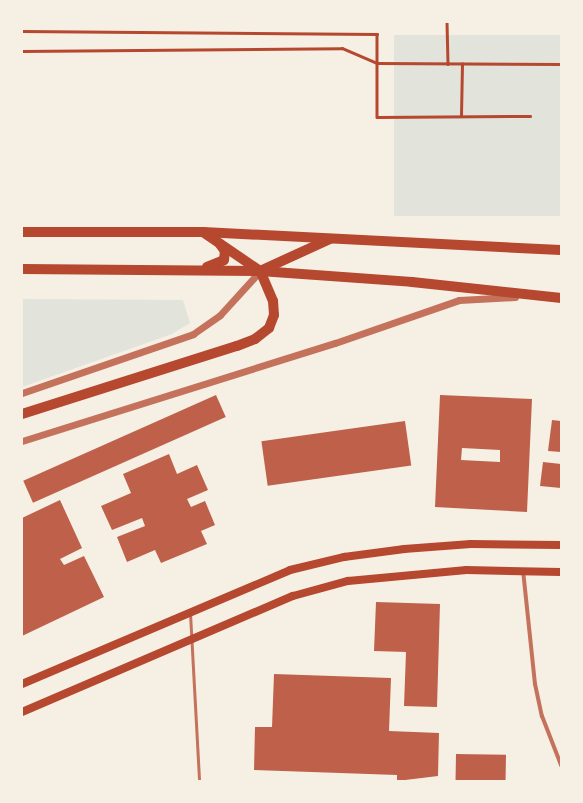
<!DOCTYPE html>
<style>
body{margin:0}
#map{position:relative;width:583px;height:803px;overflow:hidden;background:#f6efe4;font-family:"Varela Round",sans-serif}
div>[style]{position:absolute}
.green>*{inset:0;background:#e2e4dc;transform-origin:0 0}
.building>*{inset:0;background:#bf614a;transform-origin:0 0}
.path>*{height:2.5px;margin:-1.25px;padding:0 1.25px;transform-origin:1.25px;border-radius:1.25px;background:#b5482f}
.service>*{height:3px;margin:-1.5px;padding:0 1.5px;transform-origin:1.5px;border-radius:1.5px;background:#c5725c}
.minor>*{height:4px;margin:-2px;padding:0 2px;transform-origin:2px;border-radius:2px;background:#c5725c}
.tertiary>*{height:7px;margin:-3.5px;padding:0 3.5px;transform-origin:3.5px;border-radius:3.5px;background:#c5725c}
.secondary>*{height:8px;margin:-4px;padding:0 4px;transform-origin:4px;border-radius:4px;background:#b5482f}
.primary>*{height:10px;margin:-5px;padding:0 5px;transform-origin:5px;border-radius:5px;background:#b5482f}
span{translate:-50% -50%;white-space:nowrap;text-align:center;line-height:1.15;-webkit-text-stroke:4px #f6efe4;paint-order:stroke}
.frame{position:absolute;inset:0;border:23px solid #f6efe4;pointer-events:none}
</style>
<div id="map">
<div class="green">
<i style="left:561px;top:35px;width:181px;height:167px;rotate:90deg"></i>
<i style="clip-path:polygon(22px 299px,183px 300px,190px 323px,172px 334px,22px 387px)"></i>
</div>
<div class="building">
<i style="left:216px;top:395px;width:24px;height:211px;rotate:66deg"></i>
<i style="clip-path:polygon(evenodd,440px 395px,532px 399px,527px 512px,435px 507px,440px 395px,462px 448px,500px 450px,500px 462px,461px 460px,462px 448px)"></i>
<i style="clip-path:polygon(552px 420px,561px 421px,561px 452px,548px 451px)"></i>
<i style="left:405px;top:421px;width:45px;height:145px;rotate:82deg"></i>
<i style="clip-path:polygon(169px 454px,177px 474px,197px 465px,208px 490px,187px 499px,191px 507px,205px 501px,215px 525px,201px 531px,207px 544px,161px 563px,155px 550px,127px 562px,117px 537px,145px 526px,142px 518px,112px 530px,101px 506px,131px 493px,123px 474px)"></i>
<i style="clip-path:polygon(543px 462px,561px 464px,561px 488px,540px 486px)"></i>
<i style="clip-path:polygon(60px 500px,82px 548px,60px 559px,64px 565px,84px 556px,104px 597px,22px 636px,22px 518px)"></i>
<i style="clip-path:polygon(376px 602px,440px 604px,437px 707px,404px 706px,406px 652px,374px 651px)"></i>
<i style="clip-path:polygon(274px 674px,391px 678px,389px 731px,439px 733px,438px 776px,397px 781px,397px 775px,254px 770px,255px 727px,272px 727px)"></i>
<i style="left:456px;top:754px;width:50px;height:27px;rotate:1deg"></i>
</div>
<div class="path">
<i style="left:447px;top:22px;width:42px;rotate:88.6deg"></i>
<i style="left:22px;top:31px;width:355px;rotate:0.5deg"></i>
<i style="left:377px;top:34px;width:83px;rotate:90deg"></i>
<i style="left:377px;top:117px;width:153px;rotate:-0.4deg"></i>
<i style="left:22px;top:51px;width:320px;rotate:-0.5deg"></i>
<i style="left:342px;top:48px;width:38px;rotate:23deg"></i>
<i style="left:377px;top:63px;width:184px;rotate:0.3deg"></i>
<i style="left:461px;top:116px;width:52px;rotate:-88.9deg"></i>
</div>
<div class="service">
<i style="left:190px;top:613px;width:168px;rotate:86.9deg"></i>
</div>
<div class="minor">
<i style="left:523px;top:570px;width:115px;rotate:84deg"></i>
<i style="left:535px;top:684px;width:33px;rotate:78deg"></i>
<i style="left:542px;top:716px;width:53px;rotate:68.8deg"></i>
</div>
<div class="tertiary">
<i style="left:22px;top:393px;width:181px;rotate:-19deg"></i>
<i style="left:193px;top:334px;width:33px;rotate:-35deg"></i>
<i style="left:220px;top:315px;width:59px;rotate:-47.7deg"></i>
<i style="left:22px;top:441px;width:328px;rotate:-17.4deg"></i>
<i style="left:335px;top:343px;width:131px;rotate:-19.1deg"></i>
<i style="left:459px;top:300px;width:56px;rotate:-3.1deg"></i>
</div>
<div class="secondary">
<i style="left:22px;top:684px;width:291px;rotate:-23deg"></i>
<i style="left:290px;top:570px;width:56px;rotate:-13.5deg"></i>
<i style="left:344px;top:557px;width:61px;rotate:-7.6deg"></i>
<i style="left:404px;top:549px;width:67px;rotate:-4.3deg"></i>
<i style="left:471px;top:544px;width:90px;rotate:0.6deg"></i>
<i style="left:22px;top:712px;width:295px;rotate:-23.2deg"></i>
<i style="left:293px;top:596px;width:57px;rotate:-15.3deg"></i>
<i style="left:348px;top:581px;width:119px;rotate:-5.3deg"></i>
<i style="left:466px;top:570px;width:95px;rotate:1.2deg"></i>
</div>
<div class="primary">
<i style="left:22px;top:232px;width:181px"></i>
<i style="left:203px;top:232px;width:358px;rotate:2.9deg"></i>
<i style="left:207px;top:267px;width:18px;rotate:-22deg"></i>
<i style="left:224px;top:260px;width:9px;rotate:-84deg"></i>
<i style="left:225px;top:251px;width:9px;rotate:-126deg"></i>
<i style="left:22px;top:269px;width:238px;rotate:0.5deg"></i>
<i style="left:260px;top:271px;width:152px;rotate:4.1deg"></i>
<i style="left:412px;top:282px;width:150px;rotate:6.1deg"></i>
<i style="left:260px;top:271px;width:77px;rotate:-24.6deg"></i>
<i style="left:22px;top:414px;width:225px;rotate:-17.6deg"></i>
<i style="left:237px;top:346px;width:19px;rotate:-21deg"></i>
<i style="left:255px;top:339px;width:18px;rotate:-38deg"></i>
<i style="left:269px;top:328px;width:14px;rotate:-69deg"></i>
<i style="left:274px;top:315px;width:14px;rotate:-94deg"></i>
<i style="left:273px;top:301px;width:33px;rotate:-113deg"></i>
<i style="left:260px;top:271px;width:69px;rotate:-145.6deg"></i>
</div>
<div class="frame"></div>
</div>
